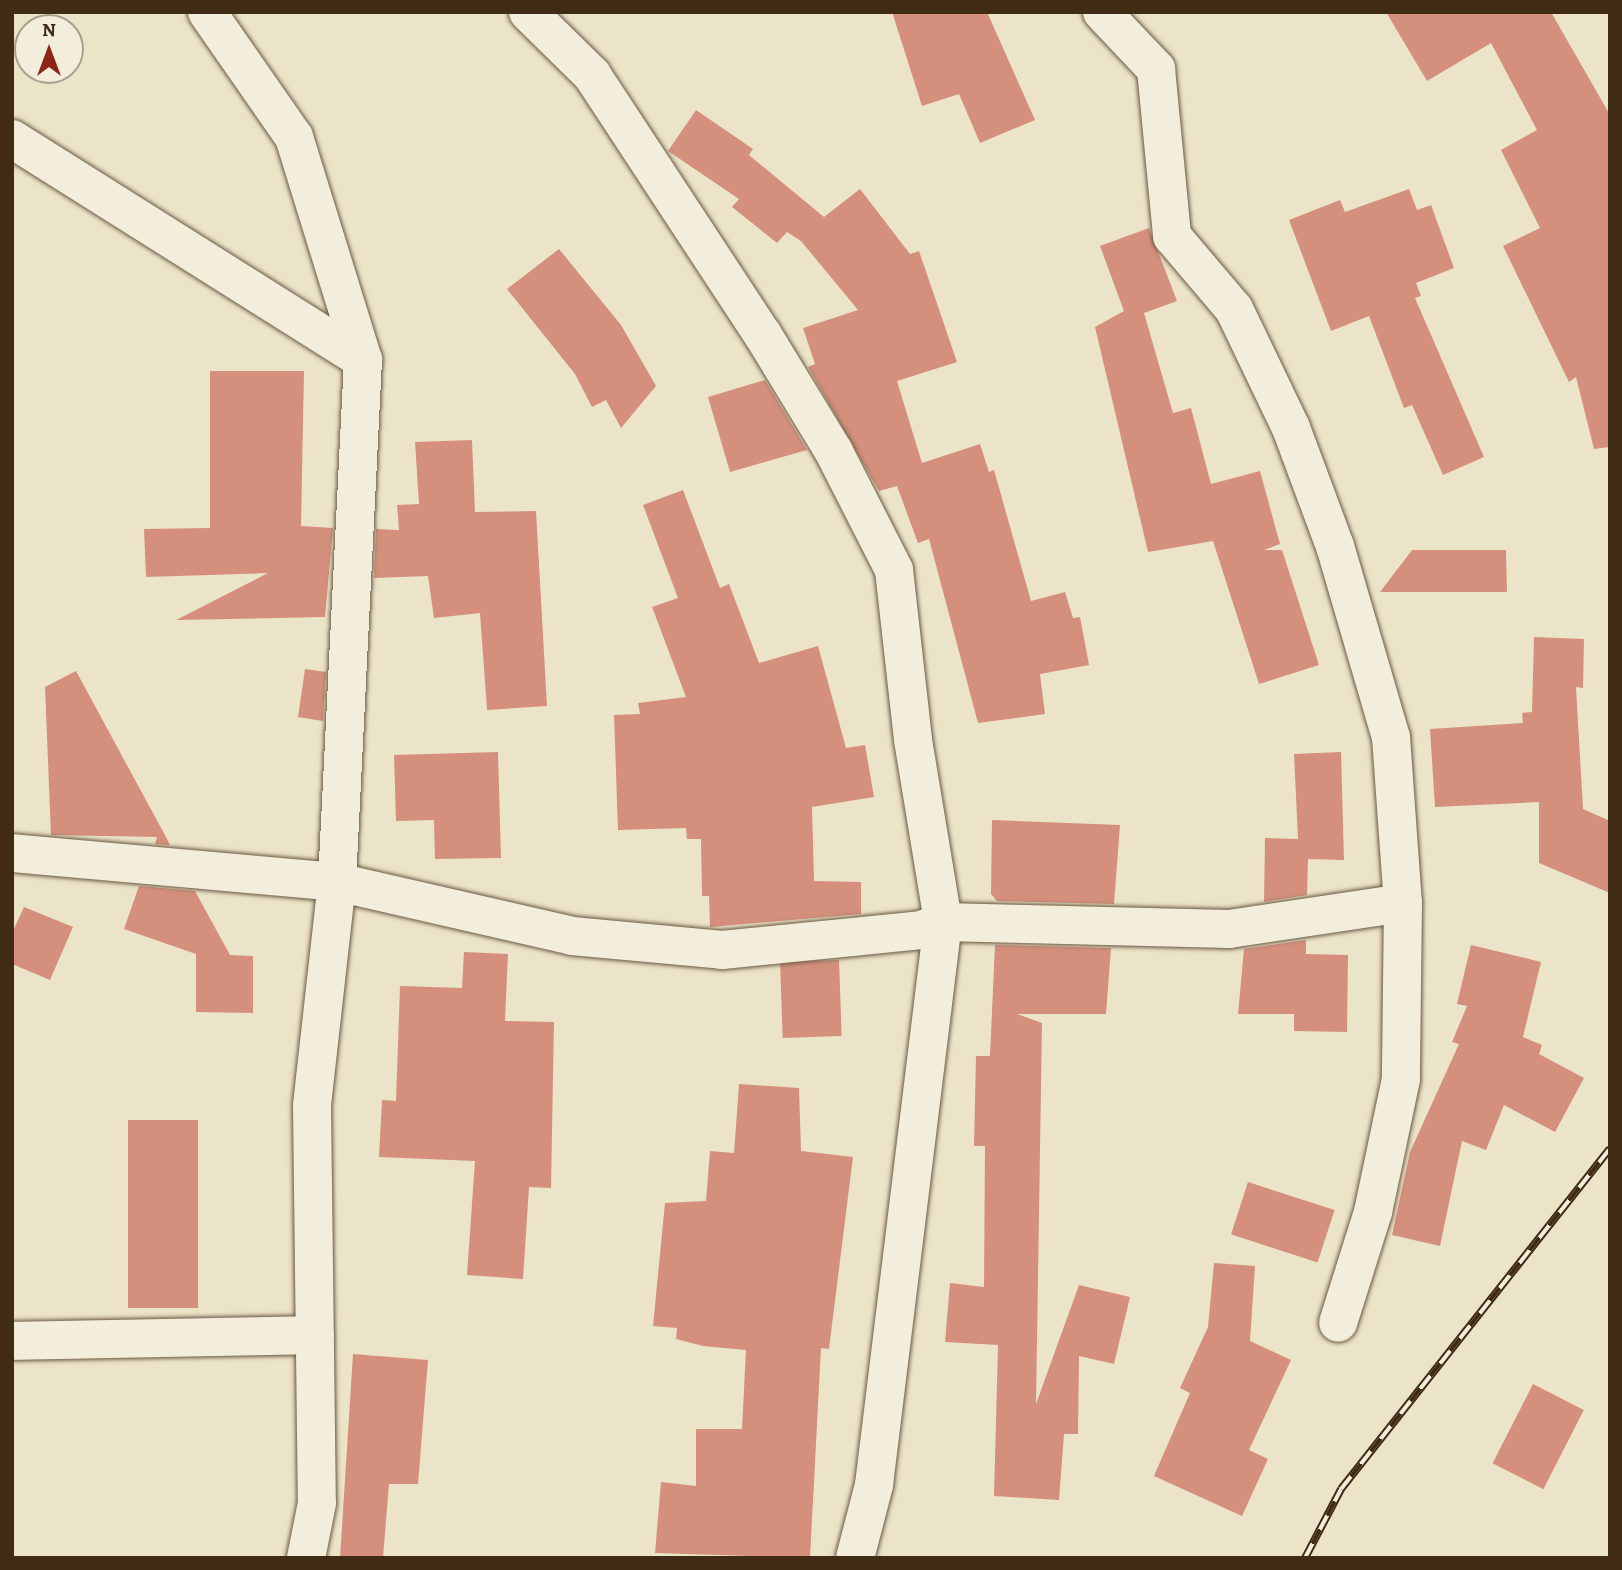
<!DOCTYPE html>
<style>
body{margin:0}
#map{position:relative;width:1622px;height:1570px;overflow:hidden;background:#ece4c9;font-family:Alegreya,serif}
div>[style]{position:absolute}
.building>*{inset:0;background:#d4907c;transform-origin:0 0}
.roads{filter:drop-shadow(0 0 2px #6b5942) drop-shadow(0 0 2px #6b5942)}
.minor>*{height:38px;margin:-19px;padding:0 19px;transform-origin:19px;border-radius:19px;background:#f3eddc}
.rail>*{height:8px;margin-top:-4px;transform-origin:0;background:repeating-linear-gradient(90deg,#f3eddc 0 16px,#402b15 0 32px);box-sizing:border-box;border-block:2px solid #402b15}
span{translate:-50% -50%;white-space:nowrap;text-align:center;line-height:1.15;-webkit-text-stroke:5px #f3eddc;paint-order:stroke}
.frame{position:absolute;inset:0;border:14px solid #402b15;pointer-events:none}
.north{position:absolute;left:14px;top:14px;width:70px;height:70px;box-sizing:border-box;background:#f3eddc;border:2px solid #ab9f8c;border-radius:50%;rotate:0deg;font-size:19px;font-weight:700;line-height:28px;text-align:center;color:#402b15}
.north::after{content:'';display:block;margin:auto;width:24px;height:32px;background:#8f2418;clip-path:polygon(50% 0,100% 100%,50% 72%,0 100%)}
</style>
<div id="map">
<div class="building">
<i style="clip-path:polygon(892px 12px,987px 12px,1035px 120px,980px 143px,959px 94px,922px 106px)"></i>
<i style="clip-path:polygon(1386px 12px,1551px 12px,1610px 115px,1610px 447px,1594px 449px,1576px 377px,1569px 382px,1503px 246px,1540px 228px,1501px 150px,1537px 130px,1491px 43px,1427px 81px)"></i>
<i style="clip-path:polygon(696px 110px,753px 149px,749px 155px,824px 217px,860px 189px,910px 254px,919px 251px,957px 362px,897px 381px,922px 463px,980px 444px,989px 472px,994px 470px,1031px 601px,1065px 592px,1073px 618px,1080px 617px,1089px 665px,1040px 674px,1045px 714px,978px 723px,929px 539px,918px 543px,897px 486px,879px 491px,808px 367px,815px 364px,803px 328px,858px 310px,801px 241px,787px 232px,777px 243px,732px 207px,739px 199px,668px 151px)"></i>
<i style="clip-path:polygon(1409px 189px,1417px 210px,1431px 205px,1454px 268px,1416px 283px,1421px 296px,1415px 298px,1484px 457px,1443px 475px,1412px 405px,1404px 408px,1369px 316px,1331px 331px,1289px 220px,1340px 200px,1345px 212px)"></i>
<i style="clip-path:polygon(1149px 228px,1177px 301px,1144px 313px,1173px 413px,1191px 408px,1211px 484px,1260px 471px,1280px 544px,1264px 550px,1282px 550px,1319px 665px,1259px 684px,1213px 541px,1148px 552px,1095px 327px,1124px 311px,1100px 246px)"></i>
<i style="clip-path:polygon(559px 249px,621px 325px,656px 386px,621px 428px,606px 400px,592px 407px,575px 374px,507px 289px)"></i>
<i style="clip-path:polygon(210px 371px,304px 371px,301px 526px,333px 528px,325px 617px,176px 620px,268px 573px,146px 577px,144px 529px,210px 528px)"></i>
<i style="clip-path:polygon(765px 380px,807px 450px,730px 472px,708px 397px)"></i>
<i style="clip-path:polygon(472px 440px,475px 512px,536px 511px,547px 706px,487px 710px,480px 613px,434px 618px,428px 576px,374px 578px,376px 529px,399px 530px,397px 505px,419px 504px,415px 442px)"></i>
<i style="clip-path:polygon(683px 490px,720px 588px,729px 584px,759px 663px,818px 646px,846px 748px,865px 745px,874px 797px,812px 807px,814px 881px,861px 882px,861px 914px,710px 927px,709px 896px,702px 896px,701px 839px,687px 839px,686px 828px,618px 830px,614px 715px,640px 714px,638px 703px,686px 697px,652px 607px,678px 598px,643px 505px)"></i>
<i style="clip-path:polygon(1412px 550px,1506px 550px,1507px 592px,1380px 592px)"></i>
<i style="clip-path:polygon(1534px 637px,1584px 639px,1583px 688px,1576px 687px,1583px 809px,1610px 821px,1610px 893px,1539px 863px,1539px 802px,1435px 807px,1430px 729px,1523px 723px,1522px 713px,1532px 712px)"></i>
<i style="clip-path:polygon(305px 669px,326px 672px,323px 721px,298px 717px)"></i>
<i style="clip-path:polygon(76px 671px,166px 837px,170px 845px,155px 844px,157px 837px,51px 835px,45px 687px)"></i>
<i style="clip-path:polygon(498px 752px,501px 858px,435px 859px,434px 820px,396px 821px,394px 755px)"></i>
<i style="clip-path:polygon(1341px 752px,1344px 860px,1308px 859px,1307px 895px,1264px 902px,1265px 838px,1298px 839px,1294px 754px)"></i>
<i style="clip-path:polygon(992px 820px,1120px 825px,1114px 904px,997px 901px,991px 894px)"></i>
<i style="clip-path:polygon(139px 886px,195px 891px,230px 955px,253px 956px,253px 1013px,196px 1012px,196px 954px,124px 929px)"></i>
<i style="clip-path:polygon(24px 907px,73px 927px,50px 980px,12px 964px,12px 933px)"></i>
<i style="clip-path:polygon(1306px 940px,1306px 954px,1348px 955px,1347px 1032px,1294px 1031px,1294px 1014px,1238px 1014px,1244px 949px)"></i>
<i style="clip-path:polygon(995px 945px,1111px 948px,1106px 1014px,1017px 1014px,1042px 1023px,1036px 1404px,1079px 1285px,1130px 1297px,1114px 1364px,1079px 1356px,1078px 1434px,1064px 1434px,1059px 1500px,994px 1496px,998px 1345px,945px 1342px,950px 1283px,984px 1287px,985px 1146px,974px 1146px,976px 1056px,990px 1056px)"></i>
<i style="clip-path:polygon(1471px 945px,1541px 962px,1523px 1037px,1542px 1045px,1539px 1054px,1584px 1078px,1555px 1132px,1504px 1105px,1486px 1150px,1462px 1141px,1440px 1246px,1392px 1235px,1410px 1152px,1459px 1044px,1452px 1042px,1467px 1006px,1457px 1004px)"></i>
<i style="clip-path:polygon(464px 952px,508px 954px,505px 1021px,554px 1022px,551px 1188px,529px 1187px,523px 1279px,467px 1275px,475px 1161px,379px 1157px,382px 1100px,396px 1101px,400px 986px,462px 988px)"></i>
<i style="left:839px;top:960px;width:76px;height:59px;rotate:88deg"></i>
<i style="clip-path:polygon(739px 1084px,799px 1088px,801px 1151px,853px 1157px,829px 1349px,821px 1348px,810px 1558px,655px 1553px,661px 1482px,696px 1486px,696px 1429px,742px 1429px,746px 1350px,703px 1346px,676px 1339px,677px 1328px,653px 1326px,665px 1203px,706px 1201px,710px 1151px,734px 1153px)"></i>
<i style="left:128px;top:1120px;width:70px;height:188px"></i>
<i style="left:1248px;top:1182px;width:91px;height:55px;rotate:18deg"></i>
<i style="clip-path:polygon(1214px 1263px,1255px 1266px,1250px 1341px,1291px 1360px,1249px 1450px,1268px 1459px,1242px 1516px,1154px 1476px,1190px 1393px,1180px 1388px,1208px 1327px)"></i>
<i style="clip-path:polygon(353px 1354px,428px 1360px,418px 1484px,389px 1484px,383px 1558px,340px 1558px)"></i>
<i style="left:1533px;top:1384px;width:57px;height:89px;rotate:27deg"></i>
</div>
<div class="roads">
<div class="minor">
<i style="left:207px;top:12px;width:152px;rotate:55.2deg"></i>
<i style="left:294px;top:137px;width:233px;rotate:72.8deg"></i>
<i style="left:363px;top:360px;width:523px;rotate:92.85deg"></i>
<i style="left:337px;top:882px;width:225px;rotate:96.4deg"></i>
<i style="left:312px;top:1106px;width:397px;rotate:89.3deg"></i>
<i style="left:317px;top:1503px;width:56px;rotate:101.3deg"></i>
<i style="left:528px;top:12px;width:90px;rotate:44.5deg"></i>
<i style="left:592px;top:75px;width:311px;rotate:56.7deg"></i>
<i style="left:763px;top:335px;width:137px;rotate:58.7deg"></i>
<i style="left:834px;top:452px;width:132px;rotate:63deg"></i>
<i style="left:894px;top:570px;width:171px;rotate:83.6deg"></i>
<i style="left:913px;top:740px;width:184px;rotate:80.6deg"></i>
<i style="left:943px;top:922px;width:567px;rotate:96.99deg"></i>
<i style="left:874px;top:1485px;width:75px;rotate:104.6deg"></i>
<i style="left:1102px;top:12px;width:79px;rotate:46.5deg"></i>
<i style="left:1156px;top:69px;width:168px;rotate:84.5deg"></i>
<i style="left:1172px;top:236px;width:96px;rotate:49.7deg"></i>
<i style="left:1234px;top:309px;width:132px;rotate:64.4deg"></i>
<i style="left:1291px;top:428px;width:126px;rotate:69.6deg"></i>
<i style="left:1335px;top:546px;width:199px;rotate:73.7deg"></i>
<i style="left:1391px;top:737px;width:166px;rotate:85.9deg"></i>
<i style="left:1403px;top:903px;width:176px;rotate:90.7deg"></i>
<i style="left:1401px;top:1079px;width:136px;rotate:101.9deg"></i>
<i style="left:1373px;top:1212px;width:116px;rotate:107.5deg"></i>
<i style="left:12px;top:139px;width:415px;rotate:32.2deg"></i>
<i style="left:12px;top:853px;width:326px;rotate:5.1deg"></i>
<i style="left:337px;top:882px;width:241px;rotate:12.9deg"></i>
<i style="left:572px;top:936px;width:151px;rotate:5.3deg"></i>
<i style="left:722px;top:950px;width:200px;rotate:-5.7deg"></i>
<i style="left:921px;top:930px;width:23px;rotate:-20deg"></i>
<i style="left:943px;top:922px;width:286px;rotate:1.4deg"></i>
<i style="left:1229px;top:929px;width:176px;rotate:-8.5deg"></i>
<i style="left:12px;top:1341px;width:303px;rotate:-1.1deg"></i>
</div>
</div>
<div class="rail">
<i style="left:1305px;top:1558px;width:78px;rotate:-62.4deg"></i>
<i style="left:1341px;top:1489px;width:434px;rotate:-51.7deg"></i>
</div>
<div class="frame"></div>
<div class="north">N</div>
</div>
